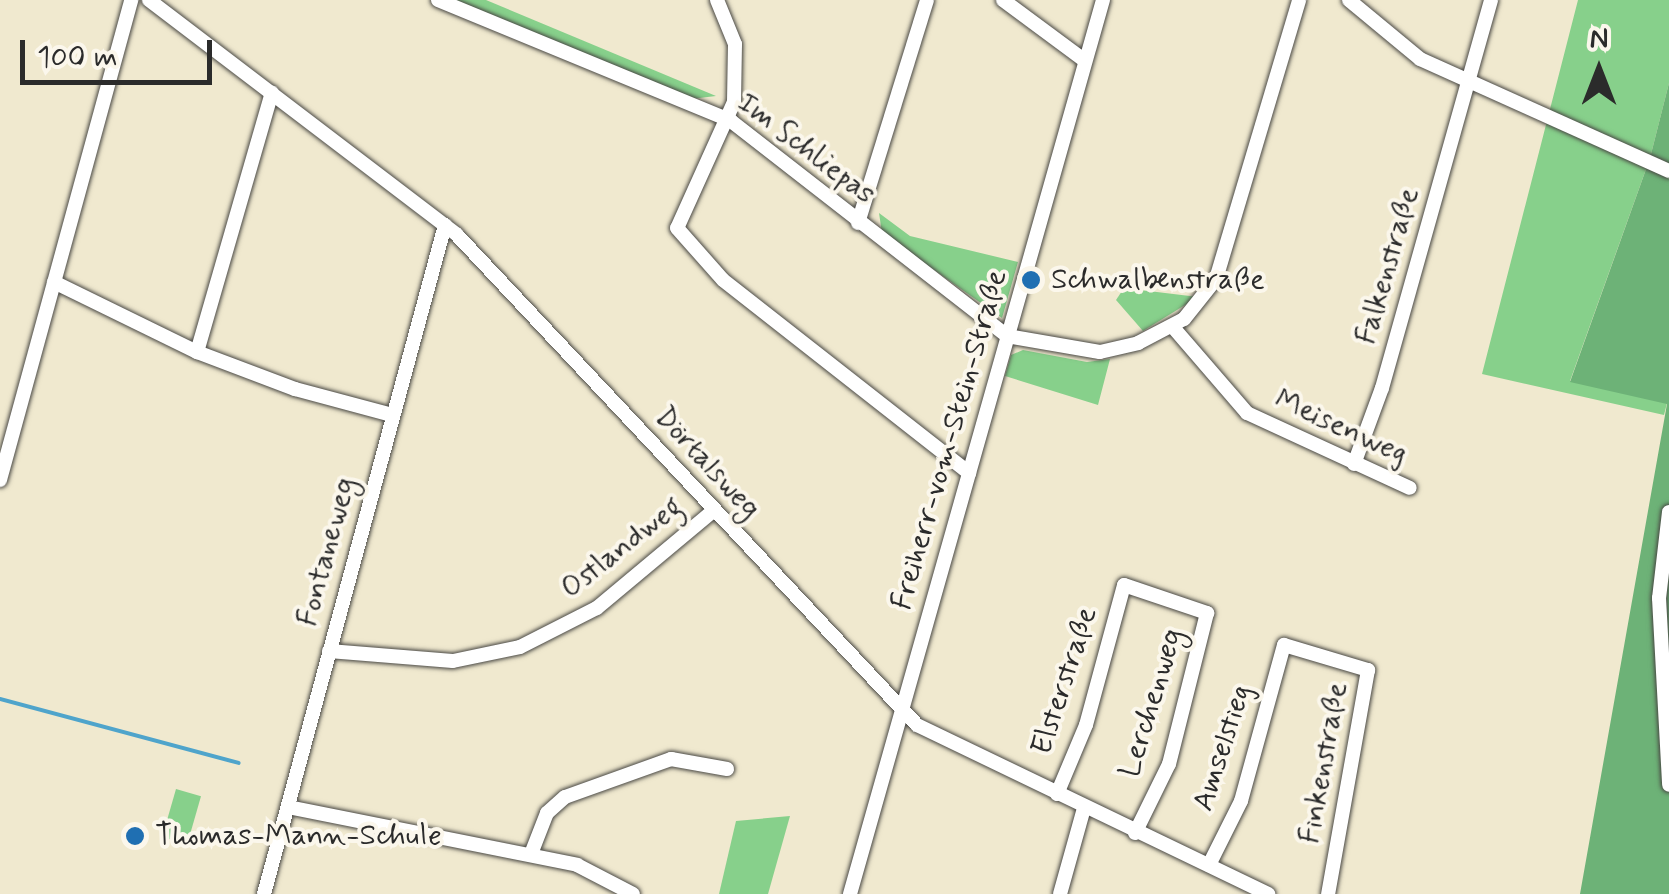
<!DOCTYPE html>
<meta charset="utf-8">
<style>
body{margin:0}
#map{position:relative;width:1669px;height:894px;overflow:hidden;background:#f0e9cf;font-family:Mynerve,sans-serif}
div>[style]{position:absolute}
.green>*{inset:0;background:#87d08b;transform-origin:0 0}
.forest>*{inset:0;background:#6db277}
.stream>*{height:4px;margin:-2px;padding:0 2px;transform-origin:2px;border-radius:2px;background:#4fa4cb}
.roads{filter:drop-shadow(0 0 2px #494844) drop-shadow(0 0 2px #494844)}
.street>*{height:14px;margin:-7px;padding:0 7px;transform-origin:7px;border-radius:7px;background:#fff}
.dots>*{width:28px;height:28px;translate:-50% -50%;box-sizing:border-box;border:5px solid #fbf7ec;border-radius:50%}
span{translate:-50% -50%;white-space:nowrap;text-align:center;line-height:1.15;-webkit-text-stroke:8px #fbf7ec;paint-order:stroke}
.street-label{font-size:30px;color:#2b2b2b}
.poi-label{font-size:30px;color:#2b2b2b}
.left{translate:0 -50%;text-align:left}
.north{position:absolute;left:1549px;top:20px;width:100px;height:100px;-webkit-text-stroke:8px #fbf7ec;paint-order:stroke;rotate:0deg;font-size:28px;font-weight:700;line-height:40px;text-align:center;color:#2b2b2b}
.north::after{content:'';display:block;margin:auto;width:35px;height:45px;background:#2b2b2b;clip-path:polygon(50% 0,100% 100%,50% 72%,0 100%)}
.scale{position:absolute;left:20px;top:40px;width:192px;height:45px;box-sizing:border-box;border:5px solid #2b2b2b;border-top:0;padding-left:12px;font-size:30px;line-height:35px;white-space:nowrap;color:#2b2b2b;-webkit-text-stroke:8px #fbf7ec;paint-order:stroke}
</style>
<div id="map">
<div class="green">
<i style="clip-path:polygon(452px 0,486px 0,716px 96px,691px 99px)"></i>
<i style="clip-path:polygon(1578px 0,1669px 0,1669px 83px,1650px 158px,1570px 381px,1667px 403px,1664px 415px,1482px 374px)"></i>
<i style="clip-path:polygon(879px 213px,910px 236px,1018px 262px,1002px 318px,882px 233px)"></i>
<i style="clip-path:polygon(1124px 288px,1198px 297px,1143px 331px,1116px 300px)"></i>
<i style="clip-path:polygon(1023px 350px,1087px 362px,1110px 359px,1098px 405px,1005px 376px,1011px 355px)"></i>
<i style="left:176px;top:789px;width:26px;height:50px;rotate:16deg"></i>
<i style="clip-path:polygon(790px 816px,768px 894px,719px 894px,736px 821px)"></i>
</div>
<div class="forest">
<i style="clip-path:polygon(1669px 83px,1669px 894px,1580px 894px,1667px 404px,1570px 382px,1650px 158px)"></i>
</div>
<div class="stream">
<i style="left:0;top:699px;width:247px;rotate:15deg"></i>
</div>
<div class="roads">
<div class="street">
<i style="left:149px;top:0;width:387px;rotate:37.3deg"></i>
<i style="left:457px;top:235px;width:672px;rotate:46.81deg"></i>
<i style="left:917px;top:725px;width:390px;rotate:25.7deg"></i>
<i style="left:438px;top:0;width:317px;rotate:22.4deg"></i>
<i style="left:731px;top:121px;width:350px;rotate:37.9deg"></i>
<i style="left:1007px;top:336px;width:94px;rotate:9.8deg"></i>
<i style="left:1100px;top:352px;width:39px;rotate:-13deg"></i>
<i style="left:1138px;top:343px;width:52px;rotate:-27.6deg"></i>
<i style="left:1184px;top:319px;width:51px;rotate:-51.3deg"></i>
<i style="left:1216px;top:279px;width:291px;rotate:-73.4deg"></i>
<i style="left:717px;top:0;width:48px;rotate:67.8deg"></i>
<i style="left:735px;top:44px;width:58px;rotate:91deg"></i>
<i style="left:734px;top:102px;width:138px;rotate:114.3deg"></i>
<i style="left:677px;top:228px;width:69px;rotate:48.5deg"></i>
<i style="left:723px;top:280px;width:313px;rotate:38.1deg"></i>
<i style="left:1003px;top:0;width:102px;rotate:36.6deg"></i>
<i style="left:1349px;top:0;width:92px;rotate:39.7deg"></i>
<i style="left:1420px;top:59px;width:273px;rotate:24.2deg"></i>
<i style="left:858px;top:223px;width:233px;rotate:-72.8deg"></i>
<i style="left:54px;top:282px;width:159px;rotate:26.1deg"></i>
<i style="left:197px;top:352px;width:105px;rotate:20.7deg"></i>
<i style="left:295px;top:389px;width:100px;rotate:15deg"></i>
<i style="left:1172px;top:326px;width:115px;rotate:49.2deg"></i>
<i style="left:1247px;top:413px;width:179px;rotate:24.7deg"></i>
<i style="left:197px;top:352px;width:270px;rotate:-73.9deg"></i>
<i style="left:1354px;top:464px;width:81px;rotate:-69.8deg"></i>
<i style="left:1382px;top:388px;width:403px;rotate:-74.3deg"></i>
<i style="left:0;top:480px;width:498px;rotate:-74.7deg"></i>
<i style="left:1669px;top:512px;width:87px;rotate:96.6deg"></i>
<i style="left:1659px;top:598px;width:187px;rotate:86.9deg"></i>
<i style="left:329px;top:651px;width:124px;rotate:4.6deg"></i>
<i style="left:453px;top:661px;width:68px;rotate:-11.8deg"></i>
<i style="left:520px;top:647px;width:86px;rotate:-26.9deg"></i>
<i style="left:597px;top:608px;width:153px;rotate:-39.9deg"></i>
<i style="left:1057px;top:794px;width:75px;rotate:-67.2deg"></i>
<i style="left:1086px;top:725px;width:145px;rotate:-74.8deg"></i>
<i style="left:1124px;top:585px;width:88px;rotate:18.6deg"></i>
<i style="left:1207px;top:613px;width:156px;rotate:104.1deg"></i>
<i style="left:1169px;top:764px;width:77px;rotate:116.2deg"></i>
<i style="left:288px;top:807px;width:295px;rotate:11.3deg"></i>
<i style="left:577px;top:865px;width:63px;rotate:27.4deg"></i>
<i style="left:531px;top:854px;width:44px;rotate:-68.7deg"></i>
<i style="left:547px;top:813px;width:24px;rotate:-42deg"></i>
<i style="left:565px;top:797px;width:113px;rotate:-19.7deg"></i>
<i style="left:671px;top:759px;width:57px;rotate:10.1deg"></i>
<i style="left:1209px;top:865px;width:72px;rotate:-63.4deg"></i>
<i style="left:1241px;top:801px;width:162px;rotate:-74.6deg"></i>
<i style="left:1284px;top:645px;width:88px;rotate:16.6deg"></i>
<i style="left:1368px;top:670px;width:228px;rotate:100.1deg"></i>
<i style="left:264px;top:894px;width:693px;rotate:-74.86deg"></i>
<i style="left:850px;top:894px;width:929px;rotate:-74.2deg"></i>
<i style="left:1060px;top:894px;width:89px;rotate:-74.4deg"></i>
</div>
</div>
<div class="dots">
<i style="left:1031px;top:280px;background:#1f6fb2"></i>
<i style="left:135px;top:836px;background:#1f6fb2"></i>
</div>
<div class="street-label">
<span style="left:806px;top:149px;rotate:37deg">Im Schliepas</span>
<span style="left:1388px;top:266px;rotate:-74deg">Falkenstraße</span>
<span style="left:1341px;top:427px;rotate:24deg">Meisenweg</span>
<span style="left:950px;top:440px;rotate:-74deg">Freiherr-vom-Stein-Straße</span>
<span style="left:707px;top:463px;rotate:47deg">Dörtalsweg</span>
<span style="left:622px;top:548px;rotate:-38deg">Ostlandweg</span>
<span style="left:327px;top:552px;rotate:-75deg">Fontaneweg</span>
<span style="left:1065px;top:681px;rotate:-72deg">Elsterstraße</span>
<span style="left:1152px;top:703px;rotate:-73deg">Lerchenweg</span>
<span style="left:1223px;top:748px;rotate:-72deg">Amselstieg</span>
<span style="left:1324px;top:763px;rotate:-80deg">Finkenstraße</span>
</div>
<div class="poi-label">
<span class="left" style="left:1051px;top:280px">Schwalbenstraße</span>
<span class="left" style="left:155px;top:836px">Thomas-Mann-Schule</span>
</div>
<div class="north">N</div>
<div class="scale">100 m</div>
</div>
